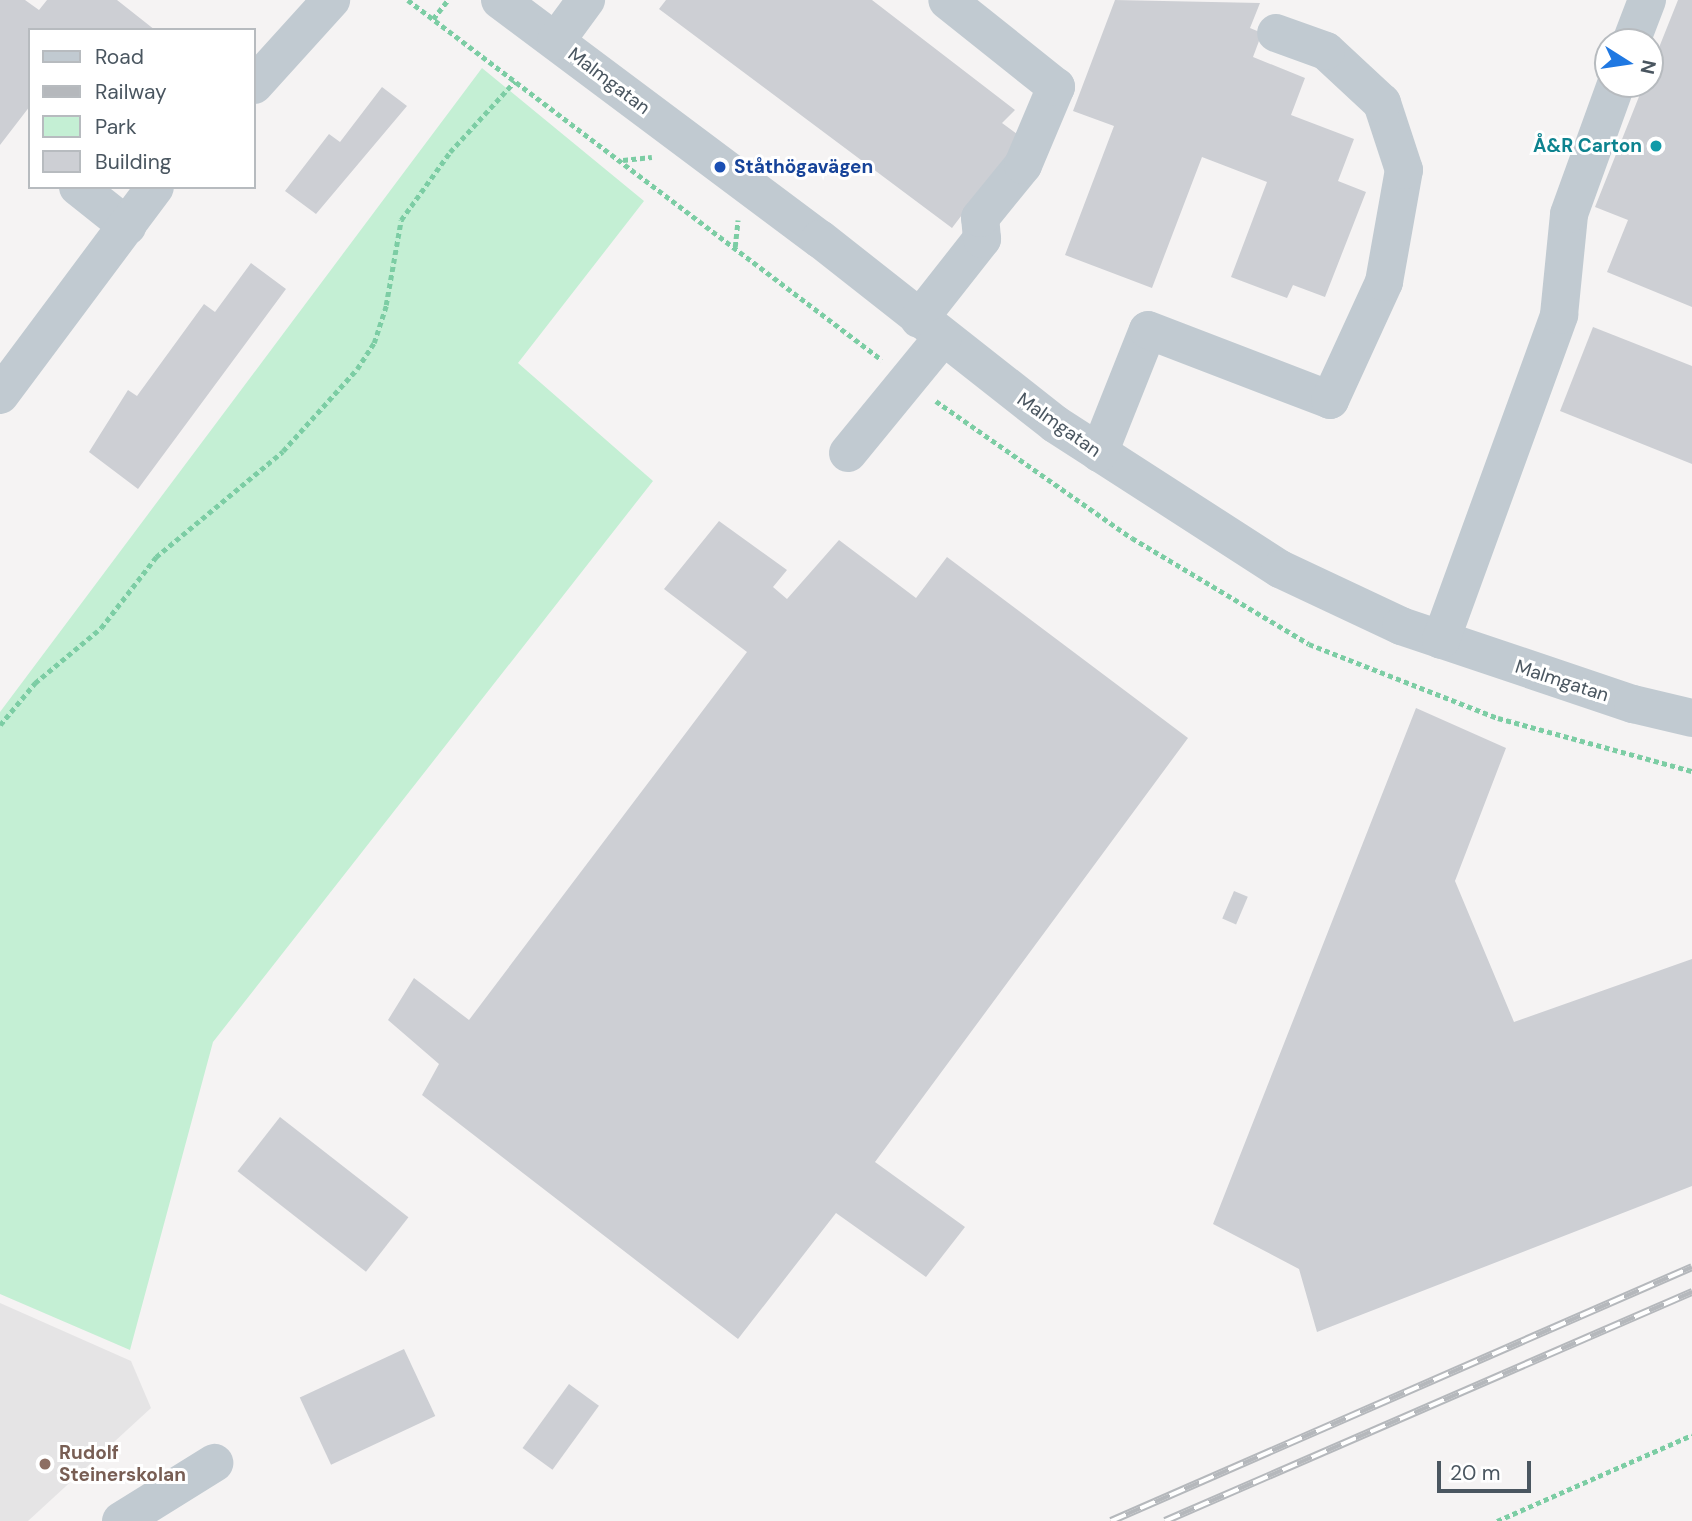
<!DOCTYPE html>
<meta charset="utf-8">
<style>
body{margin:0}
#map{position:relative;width:1692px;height:1521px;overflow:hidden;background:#f5f3f3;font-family:"DM Sans",sans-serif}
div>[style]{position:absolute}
.education>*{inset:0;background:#e5e4e5}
.green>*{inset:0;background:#c4efd4}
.building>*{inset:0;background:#cdcfd4;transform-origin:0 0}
.path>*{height:4.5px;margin-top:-2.25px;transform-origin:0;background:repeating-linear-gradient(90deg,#7ccda4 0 5px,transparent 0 8.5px)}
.minor>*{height:38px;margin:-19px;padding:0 19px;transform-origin:19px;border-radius:19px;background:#c1cad1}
.rail>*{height:8px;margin-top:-4px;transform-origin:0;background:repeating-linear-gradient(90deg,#fff 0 16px,#b5b8bc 0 32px);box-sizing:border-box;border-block:2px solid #b5b8bc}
.dots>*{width:19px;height:19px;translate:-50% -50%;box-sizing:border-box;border:4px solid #fff;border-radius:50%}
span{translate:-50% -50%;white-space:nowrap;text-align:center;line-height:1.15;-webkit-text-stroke:6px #fff;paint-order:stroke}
.street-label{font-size:19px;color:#4a5660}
.culture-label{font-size:19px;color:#0d838f;font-weight:700}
.right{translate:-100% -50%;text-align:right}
.transit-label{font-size:19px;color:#164399;font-weight:700}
.left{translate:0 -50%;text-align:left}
.education-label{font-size:19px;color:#785e54;font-weight:700}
.legend{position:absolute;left:28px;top:28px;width:228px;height:161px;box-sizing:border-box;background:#fff;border:2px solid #b7bbbf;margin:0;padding:9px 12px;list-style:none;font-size:21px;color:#4a5660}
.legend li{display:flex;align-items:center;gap:14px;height:35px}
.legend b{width:35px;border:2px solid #b7bbbf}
.north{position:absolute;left:1594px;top:28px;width:70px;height:70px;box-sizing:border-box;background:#fff;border:2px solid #b7bbbf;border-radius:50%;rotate:102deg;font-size:19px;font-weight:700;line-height:28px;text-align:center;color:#4a5660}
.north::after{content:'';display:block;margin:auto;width:24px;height:32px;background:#1f78e2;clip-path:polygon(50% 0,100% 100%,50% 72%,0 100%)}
.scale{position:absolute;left:1437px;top:1461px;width:94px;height:32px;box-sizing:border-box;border:4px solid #4a5660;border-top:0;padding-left:9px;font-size:21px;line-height:24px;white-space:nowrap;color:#4a5660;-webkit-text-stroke:5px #fff;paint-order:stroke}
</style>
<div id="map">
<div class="education">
<i style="clip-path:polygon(0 1303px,131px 1361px,151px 1408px,28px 1521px,0 1521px)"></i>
</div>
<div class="green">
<i style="clip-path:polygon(482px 68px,644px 201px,518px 363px,653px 481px,213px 1042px,130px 1350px,0 1294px,0 712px)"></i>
</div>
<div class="building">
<i style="clip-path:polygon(0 0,25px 0,39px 10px,47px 0,117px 0,155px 30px,30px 30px,30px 106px,0 145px)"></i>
<i style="clip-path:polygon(666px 0,872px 0,1015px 110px,1002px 123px,1021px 137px,952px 228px,659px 9px)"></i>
<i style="clip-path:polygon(1115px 0,1260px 3px,1250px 28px,1262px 33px,1253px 57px,1305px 78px,1291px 115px,1354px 139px,1338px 181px,1366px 192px,1325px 297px,1293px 285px,1287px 298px,1231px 277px,1267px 182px,1202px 157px,1152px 288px,1065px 255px,1114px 126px,1073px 111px)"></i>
<i style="clip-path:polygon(1678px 0,1692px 0,1692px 307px,1607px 272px,1628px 220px,1595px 207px,1644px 84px,1650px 84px,1650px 70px)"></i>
<i style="clip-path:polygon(382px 87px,407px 106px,316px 214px,285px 191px,329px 134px,340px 142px)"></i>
<i style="clip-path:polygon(251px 263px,286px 289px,138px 489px,89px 452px,128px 390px,137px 396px,204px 304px,215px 312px)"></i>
<i style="clip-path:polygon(1593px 327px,1692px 366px,1692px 464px,1560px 411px)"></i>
<i style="clip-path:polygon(719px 521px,787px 570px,773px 587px,787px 599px,839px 540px,916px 598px,947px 557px,1188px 738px,875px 1162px,965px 1227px,926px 1277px,836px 1213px,738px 1339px,422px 1095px,439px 1064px,388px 1020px,414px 978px,469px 1020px,747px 652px,664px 589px)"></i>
<i style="clip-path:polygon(1416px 708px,1506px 748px,1455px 881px,1514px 1022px,1692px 959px,1692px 1186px,1317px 1332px,1299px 1269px,1213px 1224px)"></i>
<i style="left:1234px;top:891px;width:15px;height:30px;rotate:23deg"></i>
<i style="left:280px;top:1117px;width:163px;height:69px;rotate:38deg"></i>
<i style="left:404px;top:1349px;width:74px;height:115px;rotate:65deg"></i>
<i style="left:569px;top:1384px;width:37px;height:79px;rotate:36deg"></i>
</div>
<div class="path">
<i style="left:408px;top:0;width:595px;rotate:37.22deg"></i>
<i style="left:433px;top:19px;width:24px;rotate:-52deg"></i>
<i style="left:623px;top:160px;width:29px;rotate:-6deg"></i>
<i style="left:735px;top:247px;width:27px;rotate:-84deg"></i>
<i style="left:936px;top:401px;width:239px;rotate:35deg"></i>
<i style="left:1132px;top:538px;width:206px;rotate:30.9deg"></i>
<i style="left:1309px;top:644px;width:203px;rotate:21.4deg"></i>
<i style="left:1498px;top:718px;width:201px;rotate:15.3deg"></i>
<i style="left:0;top:725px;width:55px;rotate:-50.2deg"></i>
<i style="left:35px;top:683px;width:86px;rotate:-39.8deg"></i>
<i style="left:101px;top:628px;width:90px;rotate:-52.2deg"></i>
<i style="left:156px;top:557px;width:165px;rotate:-39.8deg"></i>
<i style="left:283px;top:451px;width:110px;rotate:-47.9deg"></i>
<i style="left:357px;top:369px;width:31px;rotate:-57deg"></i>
<i style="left:374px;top:343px;width:40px;rotate:-72deg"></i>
<i style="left:386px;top:305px;width:86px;rotate:-80deg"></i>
<i style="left:401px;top:220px;width:84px;rotate:-54.2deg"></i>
<i style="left:450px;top:152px;width:96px;rotate:-47.5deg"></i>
<i style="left:1497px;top:1521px;width:213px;rotate:-23.8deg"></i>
</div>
<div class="minor">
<i style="left:500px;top:0;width:399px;rotate:36.8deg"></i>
<i style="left:820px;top:239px;width:299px;rotate:38.2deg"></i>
<i style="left:1055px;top:424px;width:268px;rotate:32.8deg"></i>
<i style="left:1280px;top:569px;width:134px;rotate:25.2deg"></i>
<i style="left:1401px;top:626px;width:245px;rotate:18.6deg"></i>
<i style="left:1633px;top:704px;width:61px;rotate:13.3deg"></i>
<i style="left:556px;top:41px;width:51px;rotate:-53.8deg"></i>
<i style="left:1631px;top:42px;width:45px;rotate:-69.1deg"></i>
<i style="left:254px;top:85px;width:115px;rotate:-47.8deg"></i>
<i style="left:78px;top:187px;width:63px;rotate:38.5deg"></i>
<i style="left:919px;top:319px;width:102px;rotate:-51.8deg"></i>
<i style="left:982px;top:239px;width:21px;rotate:-95deg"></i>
<i style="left:980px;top:218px;width:68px;rotate:-50.9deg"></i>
<i style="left:1023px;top:165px;width:85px;rotate:-67.1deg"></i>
<i style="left:1056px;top:87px;width:139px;rotate:-141.4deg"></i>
<i style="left:0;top:395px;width:259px;rotate:-53.3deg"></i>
<i style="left:848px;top:453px;width:150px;rotate:-50.7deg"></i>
<i style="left:1099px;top:453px;width:132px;rotate:-68.3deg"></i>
<i style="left:1148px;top:330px;width:195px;rotate:21deg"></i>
<i style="left:1330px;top:400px;width:130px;rotate:-65.4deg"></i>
<i style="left:1384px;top:282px;width:114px;rotate:-79.9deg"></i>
<i style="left:1404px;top:170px;width:71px;rotate:-108.2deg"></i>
<i style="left:1382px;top:103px;width:76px;rotate:-137.1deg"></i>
<i style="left:1326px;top:51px;width:53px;rotate:-160.2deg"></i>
<i style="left:1441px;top:640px;width:346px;rotate:-70deg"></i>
<i style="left:1559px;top:315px;width:101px;rotate:-84.3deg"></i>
<i style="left:1569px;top:214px;width:138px;rotate:-70.1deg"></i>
<i style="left:121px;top:1521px;width:110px;rotate:-31.9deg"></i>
</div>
<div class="rail">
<i style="left:1111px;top:1521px;width:634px;rotate:-23.61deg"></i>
<i style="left:1165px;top:1521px;width:575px;rotate:-23.49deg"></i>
</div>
<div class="dots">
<i style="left:1656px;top:146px;background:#0f9aa8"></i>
<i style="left:720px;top:167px;background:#1a4fb4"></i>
<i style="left:45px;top:1464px;background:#8d6e63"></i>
</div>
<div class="street-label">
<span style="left:609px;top:81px;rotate:37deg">Malmgatan</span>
<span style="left:1059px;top:425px;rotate:35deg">Malmgatan</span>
<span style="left:1562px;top:681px;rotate:18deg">Malmgatan</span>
</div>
<div class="culture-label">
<span class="right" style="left:1642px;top:146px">Å&amp;R Carton</span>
</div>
<div class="transit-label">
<span class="left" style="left:734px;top:167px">Ståthögavägen</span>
</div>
<div class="education-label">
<span class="left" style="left:59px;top:1464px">Rudolf<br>Steinerskolan</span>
</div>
<ul class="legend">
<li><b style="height:9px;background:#c1cad1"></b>Road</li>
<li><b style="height:9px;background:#b5b8bc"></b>Railway</li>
<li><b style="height:19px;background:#c4efd4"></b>Park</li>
<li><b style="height:19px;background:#cdcfd4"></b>Building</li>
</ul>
<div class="north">N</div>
<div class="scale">20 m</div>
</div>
